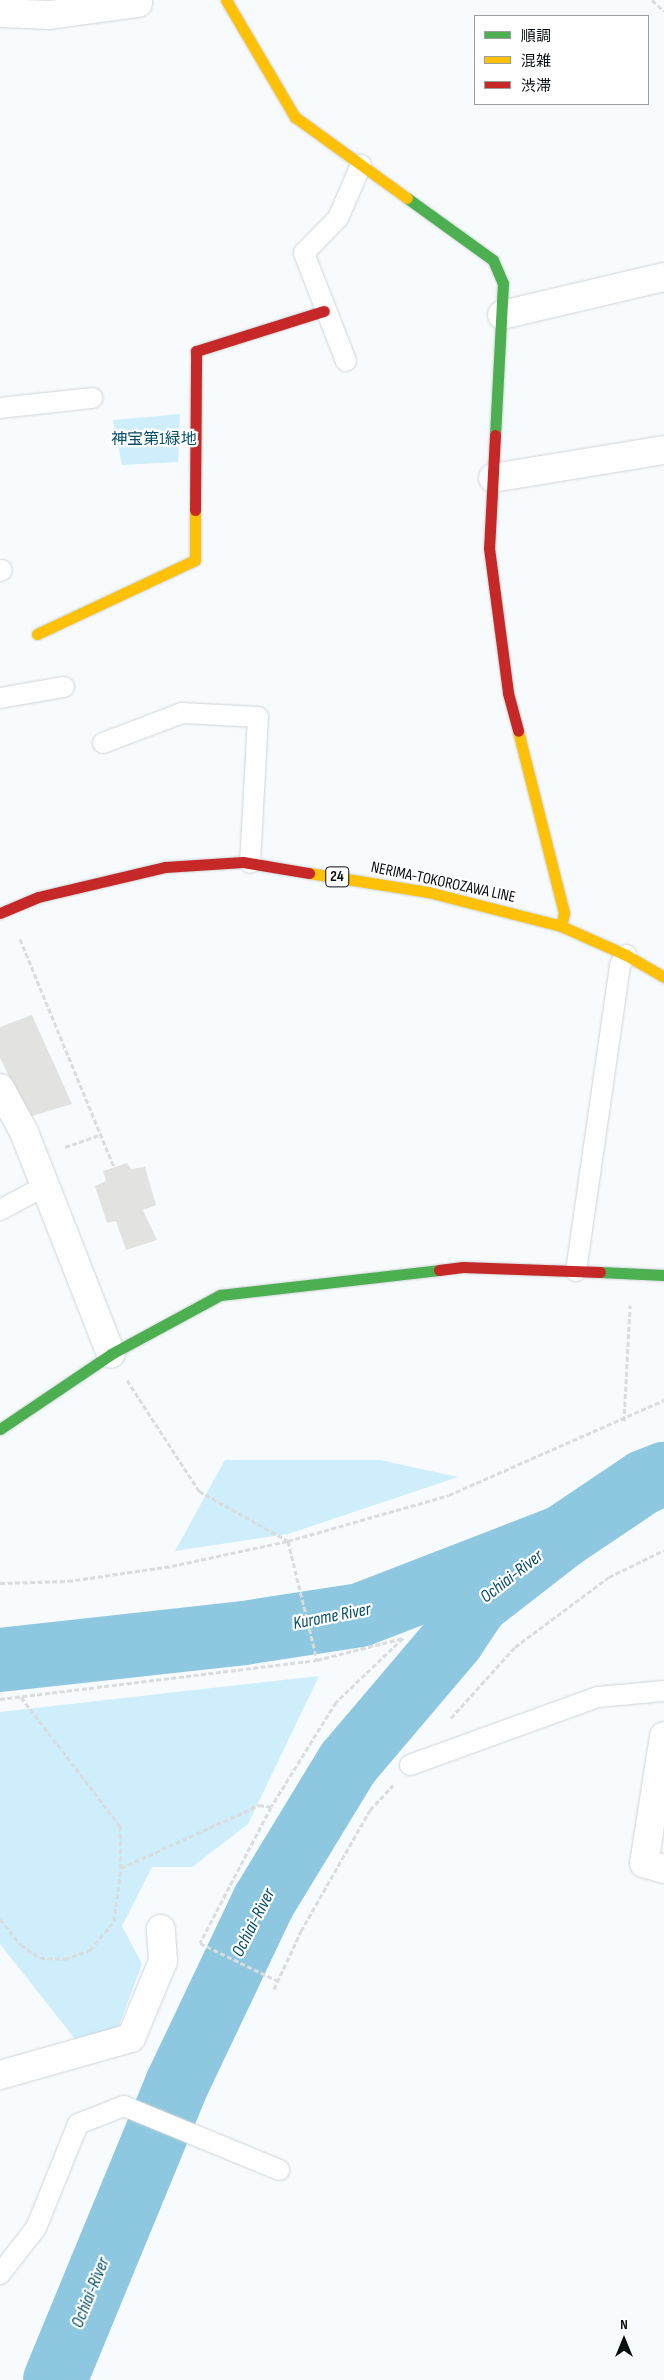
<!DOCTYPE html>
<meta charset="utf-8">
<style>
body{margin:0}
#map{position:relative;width:664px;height:2380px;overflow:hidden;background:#f7fbfd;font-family:"Sofia Sans Condensed","Noto Sans JP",sans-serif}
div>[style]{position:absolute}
.green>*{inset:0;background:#ceeefc}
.river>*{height:64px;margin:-32px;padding:0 32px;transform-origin:32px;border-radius:32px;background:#8dc8e0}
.building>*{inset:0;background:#e2e3e1}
.path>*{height:3px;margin-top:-1.5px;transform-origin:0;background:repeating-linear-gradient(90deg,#dadcdd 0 5px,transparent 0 7.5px)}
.roads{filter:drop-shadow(0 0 1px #cfd4d7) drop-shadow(0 0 1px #cfd4d7)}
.lane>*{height:20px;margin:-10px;padding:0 10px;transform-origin:10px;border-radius:10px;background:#fefeff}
.street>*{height:28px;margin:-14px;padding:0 14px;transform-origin:14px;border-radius:14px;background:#fefeff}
.fast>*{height:11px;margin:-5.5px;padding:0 5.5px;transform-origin:5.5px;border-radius:5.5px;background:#4caf50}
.slow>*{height:11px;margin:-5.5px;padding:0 5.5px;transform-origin:5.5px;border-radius:5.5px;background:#ffc107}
.jam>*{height:11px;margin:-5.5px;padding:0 5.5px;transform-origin:5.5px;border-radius:5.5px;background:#c62828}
span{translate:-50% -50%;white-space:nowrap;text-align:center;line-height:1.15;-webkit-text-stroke:4.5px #fff;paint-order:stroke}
.shield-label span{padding:1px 4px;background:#fff;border:1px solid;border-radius:4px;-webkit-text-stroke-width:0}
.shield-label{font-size:15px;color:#080e10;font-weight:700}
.park-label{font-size:16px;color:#064e66}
.street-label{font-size:16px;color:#080e10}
.water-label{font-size:18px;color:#044e65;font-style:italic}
.legend{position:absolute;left:474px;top:15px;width:175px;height:90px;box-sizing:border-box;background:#fff;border:1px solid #9c9f9f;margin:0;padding:6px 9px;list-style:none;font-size:15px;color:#080e10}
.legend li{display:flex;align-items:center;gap:10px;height:25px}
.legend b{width:25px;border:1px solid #9c9f9f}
.north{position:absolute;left:599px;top:2315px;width:50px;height:50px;-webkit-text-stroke:4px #fff;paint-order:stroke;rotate:0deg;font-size:14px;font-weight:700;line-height:20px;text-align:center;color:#080e10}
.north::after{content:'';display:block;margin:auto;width:18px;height:22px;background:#080e10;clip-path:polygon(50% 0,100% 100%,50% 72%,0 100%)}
</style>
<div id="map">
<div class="green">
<i style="clip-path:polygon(180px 414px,178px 462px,122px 465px,113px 420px)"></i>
<i style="clip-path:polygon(225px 1460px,380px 1460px,458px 1477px,288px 1534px,175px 1551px)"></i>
<i style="clip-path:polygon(319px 1676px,248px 1824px,192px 1867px,152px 1867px,122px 1926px,142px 1964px,117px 2031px,79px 2044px,0 1944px,0 1712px)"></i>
</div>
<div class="river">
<i style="left:0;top:1660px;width:245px;rotate:-6.3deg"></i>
<i style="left:244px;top:1633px;width:117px;rotate:-8.8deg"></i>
<i style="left:360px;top:1615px;width:217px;rotate:-21.1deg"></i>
<i style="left:562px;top:1537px;width:99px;rotate:-33.9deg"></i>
<i style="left:644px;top:1482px;width:22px;rotate:-22deg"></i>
<i style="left:55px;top:2380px;width:320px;rotate:-67.6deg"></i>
<i style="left:177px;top:2084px;width:203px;rotate:-64.6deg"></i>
<i style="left:264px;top:1901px;width:162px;rotate:-58.7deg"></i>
<i style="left:348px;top:1763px;width:162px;rotate:-49.7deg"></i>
<i style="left:453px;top:1639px;width:43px;rotate:-56.3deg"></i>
<i style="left:477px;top:1603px;width:108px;rotate:-37.8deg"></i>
</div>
<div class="building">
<i style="clip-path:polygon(32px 1015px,72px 1104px,29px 1117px,0 1058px,0 1027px)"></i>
<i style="clip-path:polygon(127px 1163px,131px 1169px,145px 1167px,156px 1205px,143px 1210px,157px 1240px,126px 1250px,116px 1221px,107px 1223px,95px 1186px,106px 1181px,103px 1171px)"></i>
</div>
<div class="path">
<i style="left:652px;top:0;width:16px;rotate:43deg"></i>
<i style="left:20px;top:939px;width:247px;rotate:67.6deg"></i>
<i style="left:65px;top:1147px;width:37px;rotate:-19deg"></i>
<i style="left:127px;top:1380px;width:132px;rotate:57deg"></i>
<i style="left:199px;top:1491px;width:102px;rotate:29.3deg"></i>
<i style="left:288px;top:1541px;width:122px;rotate:76.3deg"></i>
<i style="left:624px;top:1421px;width:116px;rotate:-87deg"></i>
<i style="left:0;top:1583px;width:68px;rotate:-1.7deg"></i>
<i style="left:68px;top:1581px;width:105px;rotate:-8.2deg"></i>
<i style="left:172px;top:1566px;width:119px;rotate:-12.2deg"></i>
<i style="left:288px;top:1541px;width:167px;rotate:-15.9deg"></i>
<i style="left:449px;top:1495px;width:235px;rotate:-23.8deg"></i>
<i style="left:21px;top:1697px;width:163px;rotate:52.5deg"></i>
<i style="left:120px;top:1826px;width:42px;rotate:88.6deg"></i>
<i style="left:121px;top:1868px;width:152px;rotate:-24.5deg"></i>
<i style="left:259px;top:1805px;width:12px;rotate:9deg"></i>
<i style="left:0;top:1699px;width:319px;rotate:-7deg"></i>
<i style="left:317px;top:1660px;width:89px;rotate:-14.3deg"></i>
<i style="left:403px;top:1638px;width:93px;rotate:136.3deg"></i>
<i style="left:336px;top:1702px;width:123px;rotate:121.8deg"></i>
<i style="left:271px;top:1807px;width:153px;rotate:117.6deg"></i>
<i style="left:200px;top:1943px;width:87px;rotate:26deg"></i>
<i style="left:451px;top:1718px;width:96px;rotate:-48deg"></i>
<i style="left:515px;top:1647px;width:117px;rotate:-36.7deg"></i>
<i style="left:609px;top:1577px;width:61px;rotate:-26.1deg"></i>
<i style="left:0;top:1919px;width:33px;rotate:51deg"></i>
<i style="left:21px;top:1945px;width:23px;rotate:34deg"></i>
<i style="left:40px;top:1958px;width:25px;rotate:2deg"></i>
<i style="left:65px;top:1959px;width:27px;rotate:-20deg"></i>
<i style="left:90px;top:1950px;width:38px;rotate:-50deg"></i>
<i style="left:114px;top:1921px;width:53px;rotate:-82.5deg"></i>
<i style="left:274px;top:1989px;width:64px;rotate:-65deg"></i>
<i style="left:301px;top:1931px;width:139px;rotate:-60.3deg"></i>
<i style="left:370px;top:1810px;width:34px;rotate:-47deg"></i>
</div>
<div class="roads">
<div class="lane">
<i style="left:346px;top:361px;width:116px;rotate:-111.3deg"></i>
<i style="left:304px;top:253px;width:49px;rotate:-45.8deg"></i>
<i style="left:338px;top:218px;width:58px;rotate:-66.5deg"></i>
<i style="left:0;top:408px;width:93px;rotate:-6.2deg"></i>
<i style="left:0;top:571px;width:2px;rotate:-27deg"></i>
<i style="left:0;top:698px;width:65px;rotate:-9.8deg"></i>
<i style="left:103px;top:743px;width:85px;rotate:-20.8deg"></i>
<i style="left:182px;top:713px;width:76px;rotate:3deg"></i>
<i style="left:258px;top:717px;width:146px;rotate:93.1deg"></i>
<i style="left:0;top:1210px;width:51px;rotate:-28.1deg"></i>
<i style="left:576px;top:1271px;width:309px;rotate:-81.8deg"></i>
<i style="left:620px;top:965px;width:12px;rotate:-59deg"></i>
<i style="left:410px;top:1765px;width:200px;rotate:-19.9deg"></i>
<i style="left:598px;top:1697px;width:66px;rotate:-5.2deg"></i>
<i style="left:0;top:2274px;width:58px;rotate:-52deg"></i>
<i style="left:36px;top:2228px;width:112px;rotate:-68deg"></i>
<i style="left:78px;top:2124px;width:49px;rotate:-21.4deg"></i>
<i style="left:124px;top:2106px;width:168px;rotate:22.4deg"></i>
</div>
<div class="street">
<i style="left:0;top:13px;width:49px;rotate:2.3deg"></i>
<i style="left:49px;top:15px;width:90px;rotate:-7.7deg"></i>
<i style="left:502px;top:315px;width:166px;rotate:-13.2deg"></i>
<i style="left:493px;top:478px;width:173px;rotate:-9.3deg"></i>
<i style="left:0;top:1088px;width:50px;rotate:61.4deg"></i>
<i style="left:24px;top:1132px;width:238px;rotate:68.6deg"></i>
<i style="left:664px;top:1736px;width:129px;rotate:98.9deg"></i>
<i style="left:644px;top:1863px;width:21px;rotate:17deg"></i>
<i style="left:0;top:2075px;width:136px;rotate:-15.8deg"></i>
<i style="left:131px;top:2038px;width:83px;rotate:-67.4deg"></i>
<i style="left:163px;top:1961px;width:32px;rotate:-94deg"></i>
</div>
<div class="fast">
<i style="left:407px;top:198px;width:106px;rotate:35.8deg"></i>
<i style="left:493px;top:260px;width:25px;rotate:67deg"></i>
<i style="left:503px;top:283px;width:152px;rotate:93deg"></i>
<i style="left:600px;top:1272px;width:64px;rotate:2.7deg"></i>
<i style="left:0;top:1429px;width:134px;rotate:-34deg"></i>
<i style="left:111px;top:1354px;width:124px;rotate:-28.4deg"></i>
<i style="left:220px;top:1295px;width:220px;rotate:-6.5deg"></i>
</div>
<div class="slow">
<i style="left:226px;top:0;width:136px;rotate:59.5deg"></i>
<i style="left:295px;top:117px;width:138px;rotate:35.9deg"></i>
<i style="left:37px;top:634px;width:174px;rotate:-25.1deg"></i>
<i style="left:195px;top:560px;width:50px;rotate:-90deg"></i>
<i style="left:518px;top:731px;width:188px;rotate:75.8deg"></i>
<i style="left:564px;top:913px;width:13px;rotate:103deg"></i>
<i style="left:309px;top:873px;width:121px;rotate:9.1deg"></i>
<i style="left:428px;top:892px;width:137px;rotate:14.3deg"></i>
<i style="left:561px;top:926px;width:71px;rotate:24deg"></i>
<i style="left:626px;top:955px;width:44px;rotate:30.1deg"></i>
</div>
<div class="jam">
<i style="left:495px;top:435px;width:113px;rotate:93deg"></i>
<i style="left:489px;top:548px;width:146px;rotate:82.5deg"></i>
<i style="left:508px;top:693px;width:39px;rotate:75deg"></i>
<i style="left:195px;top:510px;width:159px;rotate:-89.6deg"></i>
<i style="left:196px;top:351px;width:134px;rotate:-17.4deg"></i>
<i style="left:0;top:913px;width:41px;rotate:-22.8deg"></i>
<i style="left:38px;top:897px;width:130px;rotate:-13.3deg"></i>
<i style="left:165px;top:867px;width:78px;rotate:-3.7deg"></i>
<i style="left:243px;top:862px;width:67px;rotate:9.5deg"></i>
<i style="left:439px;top:1270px;width:24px;rotate:-7deg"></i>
<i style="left:463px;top:1267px;width:137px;rotate:2.1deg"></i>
</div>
</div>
<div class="shield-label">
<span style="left:337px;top:877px">24</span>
</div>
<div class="park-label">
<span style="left:154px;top:440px">神宝第1緑地</span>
</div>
<div class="street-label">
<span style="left:443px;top:883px;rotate:12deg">NERIMA-TOKOROZAWA LINE</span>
</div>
<div class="water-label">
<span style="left:512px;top:1577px;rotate:-38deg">Ochiai-River</span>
<span style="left:332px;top:1617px;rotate:-11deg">Kurome River</span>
<span style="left:254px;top:1923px;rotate:-63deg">Ochiai-River</span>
<span style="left:91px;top:2293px;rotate:-68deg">Ochiai-River</span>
</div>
<ul class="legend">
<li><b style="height:6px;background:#4caf50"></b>順調</li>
<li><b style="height:6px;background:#ffc107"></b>混雑</li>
<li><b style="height:6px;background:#c62828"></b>渋滞</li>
</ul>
<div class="north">N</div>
</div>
